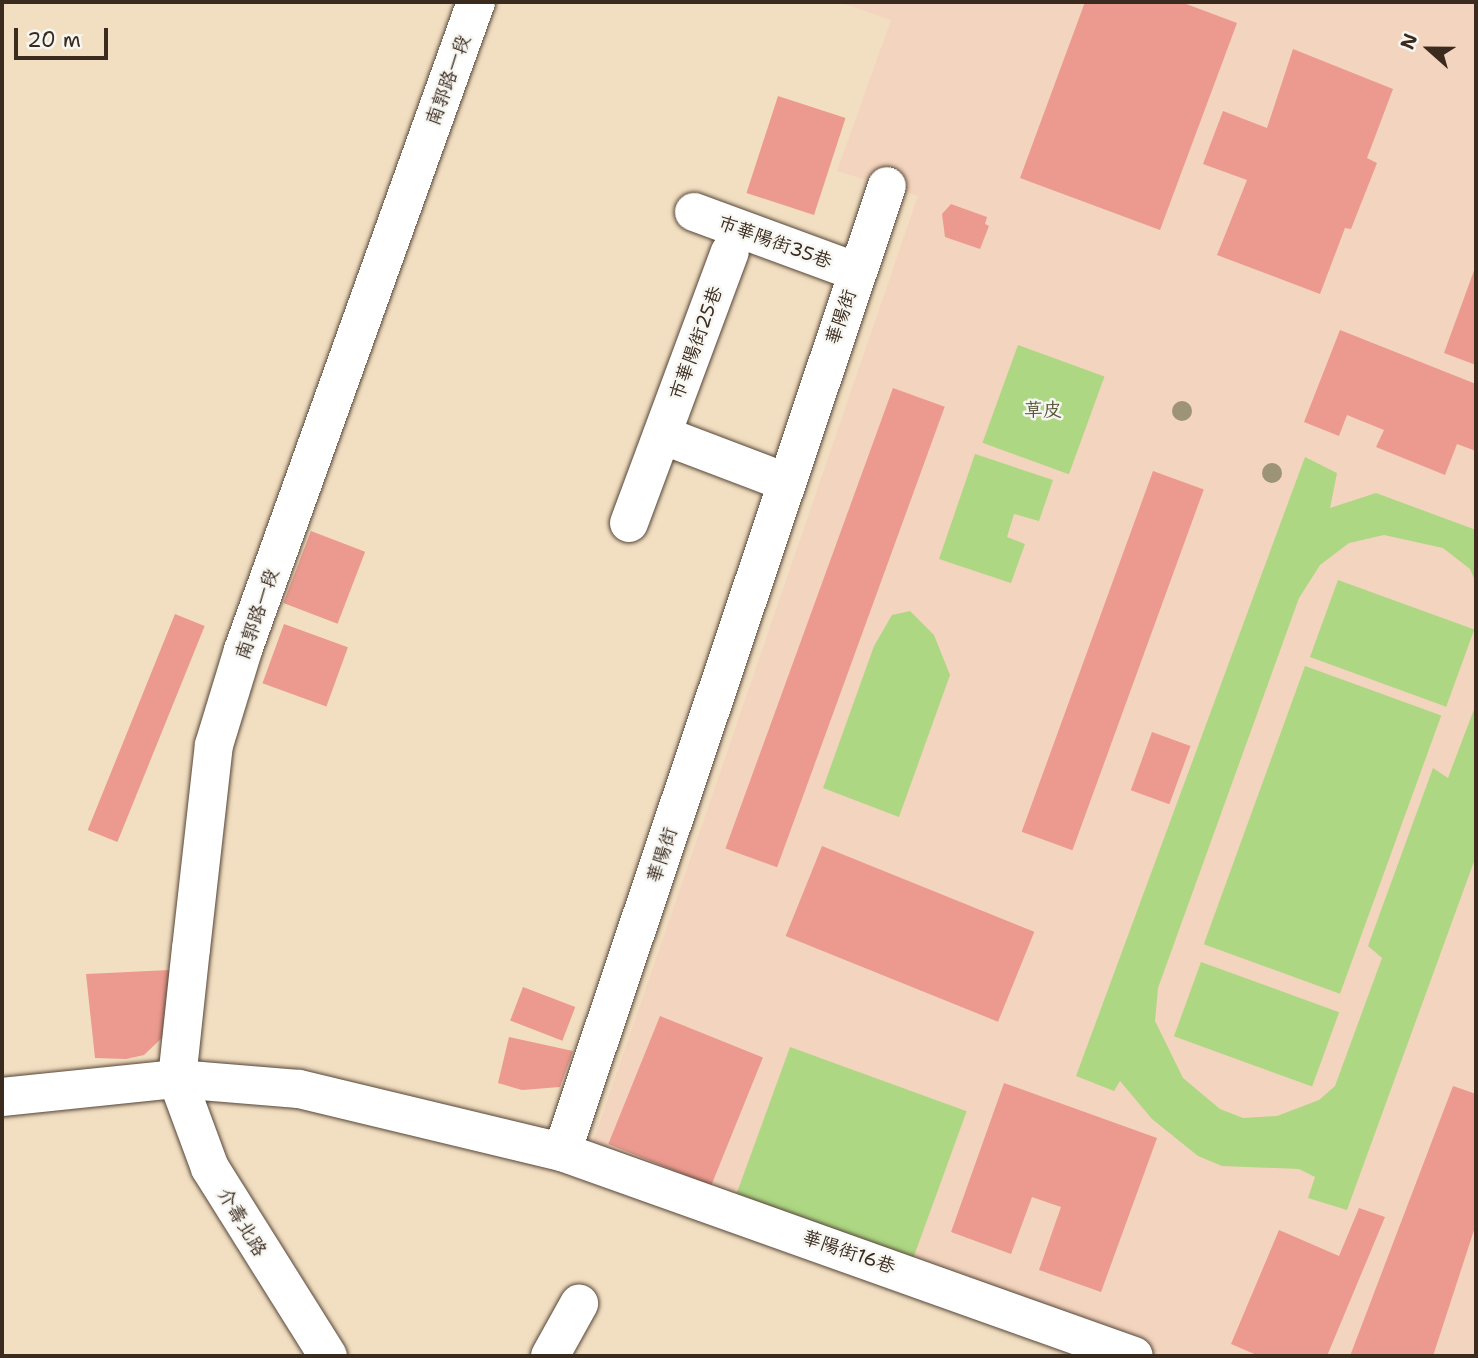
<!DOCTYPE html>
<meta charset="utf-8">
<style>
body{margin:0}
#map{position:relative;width:1478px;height:1358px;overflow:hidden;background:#f2dfc2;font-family:"Shantell Sans","LXGW WenKai TC",sans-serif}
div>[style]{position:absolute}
.built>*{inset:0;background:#f3d4be}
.green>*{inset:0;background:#add783;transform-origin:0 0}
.building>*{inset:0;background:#ec9a8f;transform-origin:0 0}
.roads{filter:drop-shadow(0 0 2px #564537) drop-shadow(0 0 2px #564537)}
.minor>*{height:38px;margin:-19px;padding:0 19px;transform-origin:19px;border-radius:19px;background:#fff}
.trees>*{width:20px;height:20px;margin:-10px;border-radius:50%;background:#9d9376}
span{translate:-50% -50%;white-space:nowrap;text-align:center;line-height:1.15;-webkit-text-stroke:5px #f6f6f2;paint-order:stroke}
.street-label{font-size:19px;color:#3b2a1e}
.park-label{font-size:19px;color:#585537}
.frame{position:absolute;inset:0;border:4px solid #3b2a1e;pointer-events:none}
.north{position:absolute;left:1394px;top:14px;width:70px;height:70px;-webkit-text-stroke:5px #f6f6f2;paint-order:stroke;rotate:291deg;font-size:19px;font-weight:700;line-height:28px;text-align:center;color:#3b2a1e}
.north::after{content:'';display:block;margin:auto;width:24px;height:32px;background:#3b2a1e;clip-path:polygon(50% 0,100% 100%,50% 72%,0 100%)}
.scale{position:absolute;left:14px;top:28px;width:94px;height:32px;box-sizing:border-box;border:4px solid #3b2a1e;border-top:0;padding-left:9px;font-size:21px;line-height:24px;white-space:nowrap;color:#3b2a1e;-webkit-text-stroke:5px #f6f6f2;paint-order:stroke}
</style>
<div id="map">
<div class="built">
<i style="clip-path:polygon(839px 2px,1476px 2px,1476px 1356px,1167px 1356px,592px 1145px,918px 196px,837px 171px,891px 20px)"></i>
</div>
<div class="green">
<i style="left:1018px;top:345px;width:92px;height:104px;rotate:20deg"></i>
<i style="clip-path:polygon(975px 454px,1053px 480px,1039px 521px,1014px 514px,1007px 537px,1025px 544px,1011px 583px,939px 559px)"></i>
<i style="clip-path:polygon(1305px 457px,1337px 473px,1330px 508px,1376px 493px,1476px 530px,1476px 583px,1470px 569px,1443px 548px,1384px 535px,1349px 543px,1320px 565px,1299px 598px,1158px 988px,1155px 1021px,1183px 1078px,1220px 1109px,1243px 1118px,1277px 1116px,1319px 1100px,1335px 1086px,1382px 958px,1368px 946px,1433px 768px,1448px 778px,1476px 704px,1476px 856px,1347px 1210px,1308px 1198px,1315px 1177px,1299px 1169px,1222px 1166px,1198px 1156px,1152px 1119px,1120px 1081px,1114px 1091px,1076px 1076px)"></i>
<i style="left:1338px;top:580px;width:145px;height:82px;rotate:20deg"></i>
<i style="clip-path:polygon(910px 611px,934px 635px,950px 675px,899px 817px,823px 788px,874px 646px,892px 615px)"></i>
<i style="left:1305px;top:666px;width:145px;height:296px;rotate:20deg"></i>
<i style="left:1201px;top:962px;width:147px;height:79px;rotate:20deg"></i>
<i style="left:790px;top:1047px;width:188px;height:156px;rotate:20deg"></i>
</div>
<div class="building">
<i style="clip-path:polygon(1085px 2px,1181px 2px,1237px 23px,1160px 230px,1020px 178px)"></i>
<i style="clip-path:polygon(1293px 49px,1393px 89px,1367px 158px,1377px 163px,1351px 229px,1345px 228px,1320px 294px,1217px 255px,1247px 180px,1203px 164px,1223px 111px,1267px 128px)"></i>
<i style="left:778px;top:96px;width:71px;height:102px;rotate:18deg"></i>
<i style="clip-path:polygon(951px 204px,987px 217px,985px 224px,989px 226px,980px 249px,945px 237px,942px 214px)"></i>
<i style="clip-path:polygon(1476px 265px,1476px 365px,1444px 353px)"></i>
<i style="clip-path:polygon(1340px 330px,1476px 384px,1476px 451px,1457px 444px,1445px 475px,1376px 447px,1384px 430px,1347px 415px,1339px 436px,1304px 422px)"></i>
<i style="left:893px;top:388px;width:55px;height:490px;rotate:20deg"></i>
<i style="left:1153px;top:471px;width:54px;height:384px;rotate:20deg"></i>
<i style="left:311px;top:531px;width:58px;height:77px;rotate:21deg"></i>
<i style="left:175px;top:614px;width:32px;height:233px;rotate:22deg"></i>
<i style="left:284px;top:624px;width:68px;height:63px;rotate:20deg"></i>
<i style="left:1152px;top:732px;width:41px;height:62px;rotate:20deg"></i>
<i style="left:822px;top:846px;width:229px;height:97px;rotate:22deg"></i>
<i style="clip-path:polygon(170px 970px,165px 1035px,144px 1055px,126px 1059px,95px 1058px,86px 974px)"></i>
<i style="left:523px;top:987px;width:56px;height:36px;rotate:21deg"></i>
<i style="left:660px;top:1016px;width:111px;height:138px;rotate:22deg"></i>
<i style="clip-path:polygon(509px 1037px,573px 1051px,560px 1087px,522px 1090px,498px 1083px)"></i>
<i style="clip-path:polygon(1004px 1083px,1157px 1138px,1101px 1292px,1039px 1270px,1061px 1207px,1032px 1197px,1011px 1254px,951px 1232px)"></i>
<i style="clip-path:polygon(1453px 1086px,1476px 1094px,1476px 1224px,1433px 1356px,1350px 1356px)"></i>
<i style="clip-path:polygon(1359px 1208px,1385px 1217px,1327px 1356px,1259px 1356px,1231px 1344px,1279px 1230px,1339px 1256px)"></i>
</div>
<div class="roads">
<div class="minor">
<i style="left:694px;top:212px;width:174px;rotate:20.2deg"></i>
<i style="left:662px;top:435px;width:133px;rotate:20.8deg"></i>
<i style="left:629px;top:523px;width:289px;rotate:-69.6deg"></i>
<i style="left:2px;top:1097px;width:176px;rotate:-5.9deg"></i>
<i style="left:177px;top:1079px;width:122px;rotate:4.7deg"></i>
<i style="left:299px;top:1089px;width:270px;rotate:13.5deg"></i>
<i style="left:562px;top:1152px;width:1019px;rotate:-71.41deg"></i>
<i style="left:562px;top:1152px;width:607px;rotate:19.63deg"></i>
<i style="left:328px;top:1356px;width:222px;rotate:-122.1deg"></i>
<i style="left:210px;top:1168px;width:95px;rotate:-110.3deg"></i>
<i style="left:177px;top:1079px;width:131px;rotate:-83.9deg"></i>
<i style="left:191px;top:949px;width:205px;rotate:-83.6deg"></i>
<i style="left:214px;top:745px;width:99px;rotate:-73deg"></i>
<i style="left:243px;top:650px;width:689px;rotate:-70.22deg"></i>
<i style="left:550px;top:1356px;width:60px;rotate:-60.9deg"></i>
</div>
</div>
<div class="trees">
<i style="left:1182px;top:411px"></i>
<i style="left:1272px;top:473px"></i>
</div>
<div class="street-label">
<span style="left:448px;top:80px;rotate:-70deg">南郭路一段</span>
<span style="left:775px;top:242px;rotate:20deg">市華陽街35巷</span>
<span style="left:841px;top:317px;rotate:-71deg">華陽街</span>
<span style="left:696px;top:343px;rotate:-70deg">市華陽街25巷</span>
<span style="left:257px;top:614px;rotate:-71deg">南郭路一段</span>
<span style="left:662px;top:855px;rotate:-72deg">華陽街</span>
<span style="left:242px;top:1222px;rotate:59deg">介壽北路</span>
<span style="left:849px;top:1252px;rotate:19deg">華陽街16巷</span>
</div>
<div class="park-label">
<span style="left:1043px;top:410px">草皮</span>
</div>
<div class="frame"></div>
<div class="north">N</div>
<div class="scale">20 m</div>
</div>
